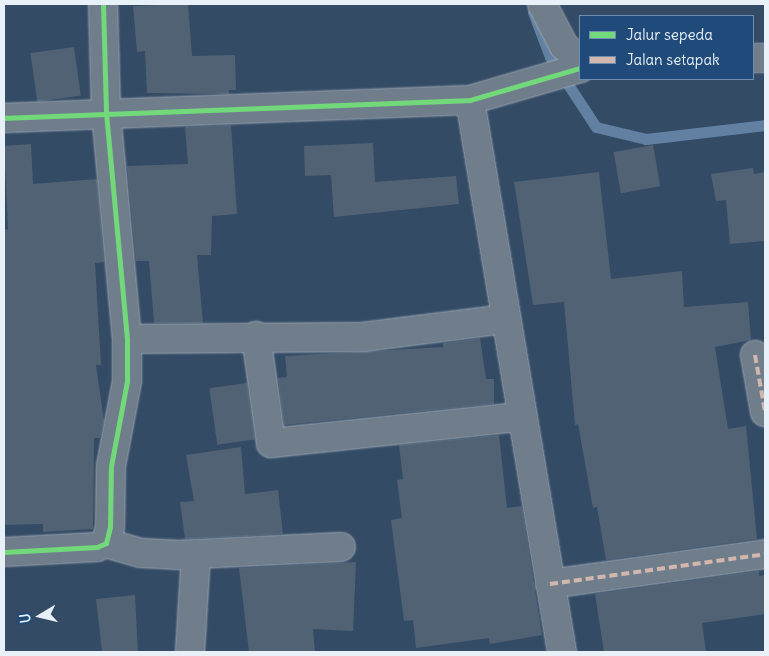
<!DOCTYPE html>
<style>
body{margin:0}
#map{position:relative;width:769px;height:656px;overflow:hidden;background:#344b65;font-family:Delius,sans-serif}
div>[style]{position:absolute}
.stream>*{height:11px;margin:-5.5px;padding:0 5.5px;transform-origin:5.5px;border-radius:5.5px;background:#6280a1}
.building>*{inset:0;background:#516275;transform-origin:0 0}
.roads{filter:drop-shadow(0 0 1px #9aa6b3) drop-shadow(0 0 1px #9aa6b3)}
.minor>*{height:28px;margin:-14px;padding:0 14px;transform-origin:14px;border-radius:14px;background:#707e8c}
.quiet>*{height:4px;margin-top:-2px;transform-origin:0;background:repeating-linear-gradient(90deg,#d1b7ad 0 8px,transparent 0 12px)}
.cycleway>*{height:5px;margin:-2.5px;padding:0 2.5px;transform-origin:2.5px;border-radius:2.5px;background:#71d979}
span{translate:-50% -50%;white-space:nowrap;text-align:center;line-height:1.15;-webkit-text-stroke:4.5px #1f4a7a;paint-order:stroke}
.frame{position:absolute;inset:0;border:5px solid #e8f1f8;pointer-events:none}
.legend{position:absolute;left:579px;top:15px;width:175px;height:65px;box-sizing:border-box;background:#1f4a7a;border:1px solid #6f8dac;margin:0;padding:6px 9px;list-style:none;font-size:15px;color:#e8f1f8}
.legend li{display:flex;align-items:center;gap:10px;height:25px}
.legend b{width:25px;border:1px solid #6f8dac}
.north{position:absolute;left:15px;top:591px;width:50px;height:50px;-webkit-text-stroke:4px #1f4a7a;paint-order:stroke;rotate:261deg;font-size:14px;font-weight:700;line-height:20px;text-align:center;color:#e8f1f8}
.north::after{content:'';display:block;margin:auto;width:18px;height:22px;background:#e8f1f8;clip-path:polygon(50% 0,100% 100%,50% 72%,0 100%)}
</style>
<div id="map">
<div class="stream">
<i style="left:533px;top:12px;width:48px;rotate:69.3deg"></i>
<i style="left:550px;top:57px;width:84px;rotate:56.7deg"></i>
<i style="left:596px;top:127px;width:51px;rotate:13.5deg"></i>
<i style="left:646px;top:139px;width:120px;rotate:-6.7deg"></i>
</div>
<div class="building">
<i style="clip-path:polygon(188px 4px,192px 56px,235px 55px,236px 90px,229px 90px,229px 94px,147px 93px,145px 51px,137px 52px,133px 6px)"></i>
<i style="left:74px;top:47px;width:49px;height:44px;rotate:82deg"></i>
<i style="clip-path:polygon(231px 125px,237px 214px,212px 216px,211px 255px,197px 255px,203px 323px,154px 323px,149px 261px,136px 261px,127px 166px,188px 164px,185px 127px)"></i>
<i style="clip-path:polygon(373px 143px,375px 182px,456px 176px,459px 204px,334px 217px,331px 175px,305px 176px,304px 146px)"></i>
<i style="clip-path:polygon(31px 144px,33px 184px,97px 179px,104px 262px,95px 263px,101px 365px,96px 365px,104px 421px,100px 438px,94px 438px,93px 529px,43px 532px,43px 524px,4px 525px,4px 230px,8px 229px,4px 146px)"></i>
<i style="left:653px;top:145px;width:42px;height:40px;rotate:80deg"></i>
<i style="clip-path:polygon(753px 168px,754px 174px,765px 172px,765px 241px,730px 244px,726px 200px,716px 201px,711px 174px)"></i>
<i style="clip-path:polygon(599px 172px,611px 279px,682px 271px,684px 307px,748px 302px,751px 340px,715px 347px,728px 429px,746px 426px,757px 539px,606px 560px,597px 507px,593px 508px,578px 424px,575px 425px,564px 302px,533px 305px,514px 182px)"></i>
<i style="clip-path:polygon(480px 338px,486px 379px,494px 379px,494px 404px,284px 425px,278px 378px,287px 377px,285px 356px,443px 347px,443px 343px)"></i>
<i style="left:247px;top:383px;width:57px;height:38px;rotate:82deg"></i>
<i style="clip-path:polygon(499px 435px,507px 508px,522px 506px,542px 635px,490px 644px,489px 638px,416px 648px,413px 620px,404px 621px,391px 520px,402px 518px,397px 480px,403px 479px,399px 445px)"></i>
<i style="clip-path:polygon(241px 447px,245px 494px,278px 490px,283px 534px,185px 539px,180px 502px,194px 501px,186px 455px)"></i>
<i style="clip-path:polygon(356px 562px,353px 631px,313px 629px,315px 652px,249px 652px,239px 568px)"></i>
<i style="clip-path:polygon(759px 571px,759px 576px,765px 575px,765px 614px,702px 623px,706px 652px,604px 652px,595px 594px)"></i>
<i style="clip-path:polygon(135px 595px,138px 652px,102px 652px,96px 599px)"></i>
</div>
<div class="roads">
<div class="minor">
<i style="left:542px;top:4px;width:47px;rotate:62.4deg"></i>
<i style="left:564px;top:46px;width:21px;rotate:41deg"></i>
<i style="left:753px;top:58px;width:12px"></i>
<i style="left:470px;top:100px;width:560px;rotate:80.54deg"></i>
<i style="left:4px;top:118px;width:466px;rotate:-2.2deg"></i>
<i style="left:470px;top:100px;width:115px;rotate:-16.2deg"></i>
<i style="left:256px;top:336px;width:108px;rotate:82deg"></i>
<i style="left:271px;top:443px;width:250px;rotate:-6deg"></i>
<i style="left:127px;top:339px;width:236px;rotate:-0.5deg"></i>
<i style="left:363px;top:337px;width:144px;rotate:-7.2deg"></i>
<i style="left:755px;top:355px;width:58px;rotate:80deg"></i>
<i style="left:106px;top:543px;width:36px;rotate:16deg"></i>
<i style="left:141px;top:553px;width:35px;rotate:3deg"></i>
<i style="left:176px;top:555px;width:165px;rotate:-2.8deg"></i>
<i style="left:4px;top:552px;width:93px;rotate:-3.1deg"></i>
<i style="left:97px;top:547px;width:10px;rotate:-24deg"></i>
<i style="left:106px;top:543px;width:16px;rotate:-76deg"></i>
<i style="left:110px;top:527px;width:61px;rotate:-89.1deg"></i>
<i style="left:111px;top:466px;width:86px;rotate:-79.3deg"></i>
<i style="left:127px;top:381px;width:42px;rotate:-90deg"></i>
<i style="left:127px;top:339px;width:229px;rotate:-95.3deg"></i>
<i style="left:106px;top:111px;width:107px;rotate:-91.6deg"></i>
<i style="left:550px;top:584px;width:217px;rotate:-7.9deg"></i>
<i style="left:190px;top:652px;width:98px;rotate:-86.5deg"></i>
</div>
</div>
<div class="quiet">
<i style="left:755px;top:355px;width:58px;rotate:80deg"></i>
<i style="left:550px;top:584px;width:217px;rotate:-7.9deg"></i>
</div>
<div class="cycleway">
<i style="left:4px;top:118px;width:466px;rotate:-2.2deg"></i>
<i style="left:470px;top:100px;width:115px;rotate:-16.2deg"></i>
<i style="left:4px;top:552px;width:93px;rotate:-3.1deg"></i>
<i style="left:97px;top:547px;width:10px;rotate:-24deg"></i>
<i style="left:106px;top:543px;width:16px;rotate:-76deg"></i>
<i style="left:110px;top:527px;width:61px;rotate:-89.1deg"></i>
<i style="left:111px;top:466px;width:86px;rotate:-79.3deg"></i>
<i style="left:127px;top:381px;width:42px;rotate:-90deg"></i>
<i style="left:127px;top:339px;width:229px;rotate:-95.3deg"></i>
<i style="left:106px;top:111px;width:107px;rotate:-91.6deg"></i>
</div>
<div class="frame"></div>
<ul class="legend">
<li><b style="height:6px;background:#71d979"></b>Jalur sepeda</li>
<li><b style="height:6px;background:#d1b7ad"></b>Jalan setapak</li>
</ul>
<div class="north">U</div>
</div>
